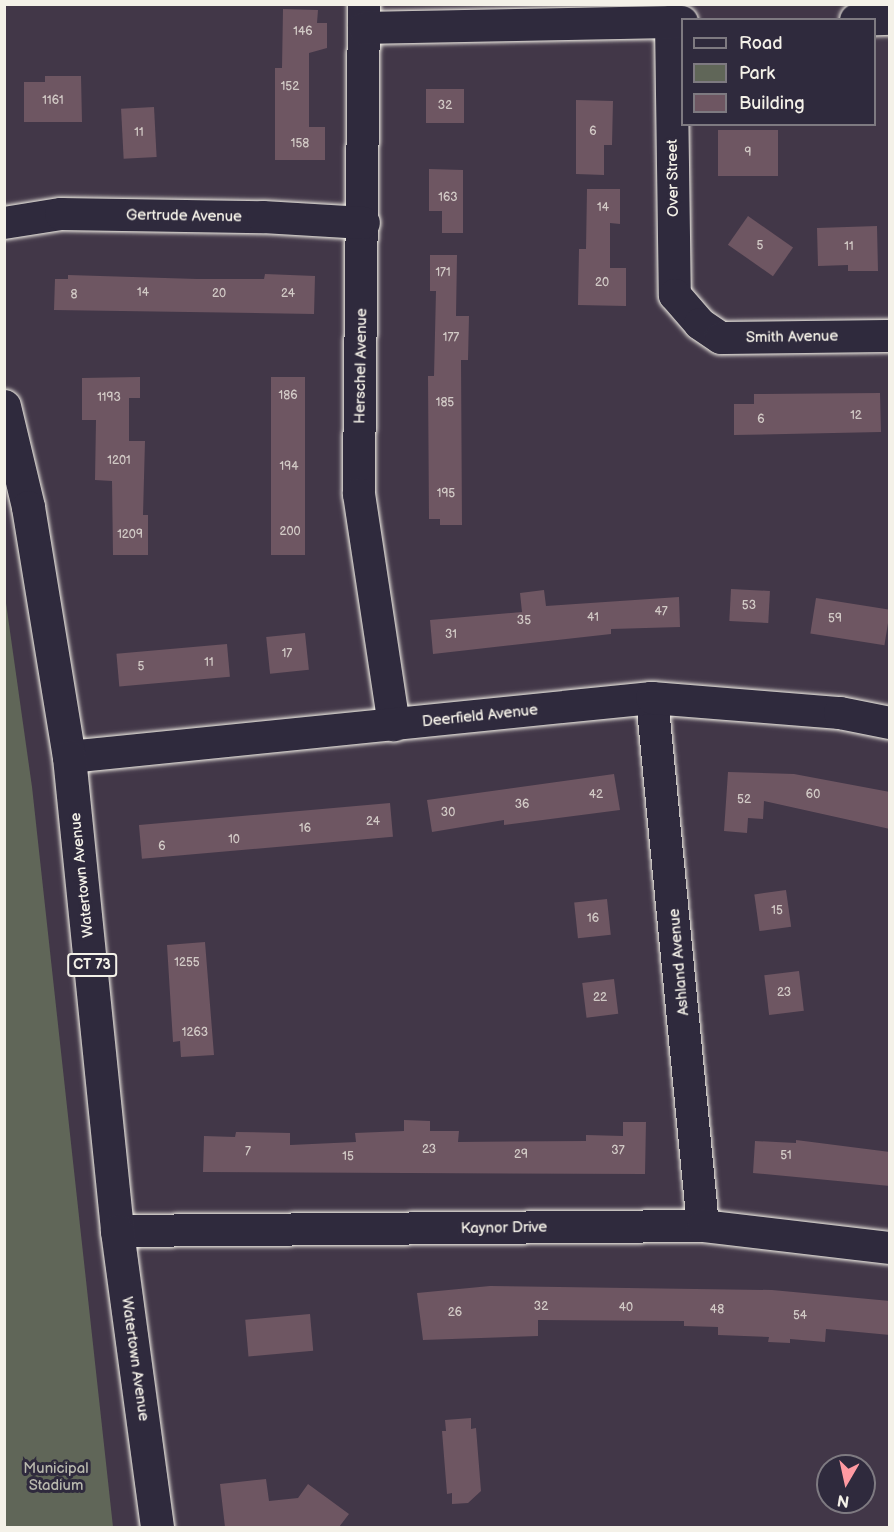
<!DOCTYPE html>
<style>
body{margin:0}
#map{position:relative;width:894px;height:1532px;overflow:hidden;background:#423748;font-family:"Balsamiq Sans",sans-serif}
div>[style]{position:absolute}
.green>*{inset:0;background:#606658}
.building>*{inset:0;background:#6e5662;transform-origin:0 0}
.roads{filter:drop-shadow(0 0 2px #f4f1e8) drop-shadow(0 0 2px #f4f1e8)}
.minor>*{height:32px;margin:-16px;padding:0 16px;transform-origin:16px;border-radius:16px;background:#2f2a3d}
.major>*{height:33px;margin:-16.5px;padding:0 16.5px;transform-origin:16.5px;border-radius:16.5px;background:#2f2a3d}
span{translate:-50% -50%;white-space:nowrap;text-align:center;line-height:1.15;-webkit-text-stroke:6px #2f2a3d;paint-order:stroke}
.number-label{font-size:12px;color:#d2cac6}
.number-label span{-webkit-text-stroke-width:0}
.shield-label span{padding:2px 4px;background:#2f2a3d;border:2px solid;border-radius:4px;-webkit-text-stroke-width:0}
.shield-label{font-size:14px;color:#f4f1e8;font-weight:700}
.street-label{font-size:15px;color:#f4f1e8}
.park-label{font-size:15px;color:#b9b9ae}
.frame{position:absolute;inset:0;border:6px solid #f4f1e8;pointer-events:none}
.legend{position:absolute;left:681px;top:18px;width:195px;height:108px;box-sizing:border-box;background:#2f2a3d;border:2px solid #7e7a81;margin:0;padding:8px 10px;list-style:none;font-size:18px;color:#f4f1e8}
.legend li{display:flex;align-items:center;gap:12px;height:30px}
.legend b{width:30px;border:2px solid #7e7a81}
.north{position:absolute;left:816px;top:1454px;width:60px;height:60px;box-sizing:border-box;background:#2f2a3d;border:2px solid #7e7a81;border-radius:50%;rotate:189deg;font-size:16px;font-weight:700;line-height:24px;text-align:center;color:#f4f1e8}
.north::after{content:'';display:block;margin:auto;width:21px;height:27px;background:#ff9aa2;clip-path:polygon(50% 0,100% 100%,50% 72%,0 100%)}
</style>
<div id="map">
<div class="green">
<i style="clip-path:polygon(4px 589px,32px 787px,113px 1527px,5px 1527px)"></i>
</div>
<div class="building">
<i style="clip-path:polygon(283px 9px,318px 10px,317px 23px,327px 23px,327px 48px,309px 53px,309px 127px,325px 127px,325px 160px,275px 160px,275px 68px,282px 68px)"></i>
<i style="clip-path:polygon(45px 76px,81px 76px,82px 122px,24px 122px,24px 82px,45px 82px)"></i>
<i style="left:464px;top:89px;width:34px;height:38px;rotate:90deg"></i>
<i style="clip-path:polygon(576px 100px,613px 101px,612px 145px,604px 145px,604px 175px,576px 174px)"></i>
<i style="left:154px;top:107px;width:50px;height:33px;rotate:87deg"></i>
<i style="left:718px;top:130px;width:60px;height:46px"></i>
<i style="clip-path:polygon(429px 169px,463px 170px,463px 233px,442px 233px,442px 211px,429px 211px)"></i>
<i style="clip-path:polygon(587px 189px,620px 189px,620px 224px,610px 223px,610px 268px,626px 268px,626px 306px,578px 305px,579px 249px,586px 249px)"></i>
<i style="left:748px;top:216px;width:55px;height:35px;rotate:35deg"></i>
<i style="clip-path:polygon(877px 226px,878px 271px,848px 271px,848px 265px,818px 266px,817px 228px)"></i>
<i style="clip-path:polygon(430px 255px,457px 255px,456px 316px,469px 316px,468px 360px,461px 360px,462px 525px,440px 525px,440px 519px,429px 519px,428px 376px,434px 376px,436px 291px,430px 291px)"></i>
<i style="clip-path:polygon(265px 274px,315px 276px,314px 314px,54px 310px,55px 279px,68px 279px,68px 275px,197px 279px,264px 279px)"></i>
<i style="clip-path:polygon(140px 377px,140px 398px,129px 398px,129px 441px,145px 441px,143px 515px,148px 515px,148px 555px,113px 555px,112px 481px,95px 480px,96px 420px,82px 420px,82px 378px)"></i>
<i style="left:271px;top:377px;width:34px;height:178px"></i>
<i style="clip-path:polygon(880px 393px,881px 432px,734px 435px,734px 404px,754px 404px,754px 394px)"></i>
<i style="left:731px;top:589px;width:39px;height:32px;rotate:3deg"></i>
<i style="clip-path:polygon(544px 590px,546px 606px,679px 597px,680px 627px,611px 629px,611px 634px,433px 654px,430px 620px,522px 612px,520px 593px)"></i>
<i style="left:816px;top:598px;width:75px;height:36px;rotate:9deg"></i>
<i style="left:305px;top:633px;width:37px;height:39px;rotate:84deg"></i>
<i style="left:227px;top:644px;width:33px;height:111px;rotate:85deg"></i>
<i style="clip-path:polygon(728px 772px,794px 774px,890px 792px,890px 829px,764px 801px,763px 819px,748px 818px,747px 833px,724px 831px)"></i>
<i style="clip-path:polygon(614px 774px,620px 810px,504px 825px,504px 820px,432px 832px,427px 800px)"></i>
<i style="left:390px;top:803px;width:34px;height:252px;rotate:85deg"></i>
<i style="left:786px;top:890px;width:37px;height:32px;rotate:82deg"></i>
<i style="left:607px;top:899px;width:36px;height:33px;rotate:84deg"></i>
<i style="clip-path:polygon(205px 942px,214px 1055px,181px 1057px,180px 1041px,173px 1042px,167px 945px)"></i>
<i style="left:799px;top:971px;width:40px;height:35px;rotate:83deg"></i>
<i style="left:614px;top:979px;width:35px;height:32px;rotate:83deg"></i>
<i style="clip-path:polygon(404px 1120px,430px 1121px,430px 1131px,459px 1131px,458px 1142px,586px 1141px,586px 1135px,623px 1136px,623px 1122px,646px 1122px,645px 1174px,203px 1172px,204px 1136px,235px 1137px,236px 1132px,290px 1133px,290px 1145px,356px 1142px,355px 1133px,404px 1131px)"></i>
<i style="clip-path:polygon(796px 1140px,890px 1152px,890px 1186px,753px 1173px,755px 1141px,796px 1143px)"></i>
<i style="clip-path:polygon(490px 1286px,772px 1290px,890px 1301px,890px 1335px,826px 1329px,825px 1342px,790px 1339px,790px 1343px,768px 1342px,769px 1337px,718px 1335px,718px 1327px,684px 1326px,684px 1321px,538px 1320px,538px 1336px,423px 1340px,417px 1293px)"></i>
<i style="left:310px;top:1314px;width:37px;height:65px;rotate:85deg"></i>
<i style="clip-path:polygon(471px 1418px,471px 1429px,476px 1428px,481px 1491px,468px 1503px,452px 1504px,452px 1493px,447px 1494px,442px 1431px,446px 1431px,445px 1420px)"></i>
<i style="clip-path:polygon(266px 1479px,269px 1501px,298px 1498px,308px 1484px,349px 1514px,339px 1527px,225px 1527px,220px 1484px)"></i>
</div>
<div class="roads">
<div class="minor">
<i style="left:364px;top:4px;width:490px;rotate:90.6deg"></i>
<i style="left:359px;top:494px;width:234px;rotate:81.4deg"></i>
<i style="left:856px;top:20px;width:34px;rotate:-2deg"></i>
<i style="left:671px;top:22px;width:273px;rotate:89.2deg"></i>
<i style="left:675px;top:295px;width:38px;rotate:49deg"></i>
<i style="left:700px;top:324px;width:25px;rotate:34deg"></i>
<i style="left:721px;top:338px;width:169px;rotate:-0.7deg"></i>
<i style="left:364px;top:28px;width:318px;rotate:-1.1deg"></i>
<i style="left:4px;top:223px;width:58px;rotate:-9deg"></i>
<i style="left:61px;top:214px;width:202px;rotate:0.9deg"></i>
<i style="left:263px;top:217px;width:101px;rotate:3.4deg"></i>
<i style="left:652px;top:698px;width:530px;rotate:84.48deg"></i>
<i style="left:69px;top:757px;width:586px;rotate:-5.78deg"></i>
<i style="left:652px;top:698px;width:189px;rotate:4.6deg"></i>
<i style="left:840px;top:713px;width:51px;rotate:11.3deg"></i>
<i style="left:117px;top:1231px;width:586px;rotate:-0.49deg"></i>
<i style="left:703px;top:1226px;width:188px;rotate:6.7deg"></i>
</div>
<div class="major">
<i style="left:4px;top:406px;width:104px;rotate:76.6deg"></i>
<i style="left:28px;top:507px;width:253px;rotate:80.7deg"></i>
<i style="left:69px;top:757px;width:476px;rotate:84.2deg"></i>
<i style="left:117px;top:1231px;width:300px;rotate:82.3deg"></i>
</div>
</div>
<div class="number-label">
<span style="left:303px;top:32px">146</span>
<span style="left:290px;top:87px">152</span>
<span style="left:53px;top:101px">1161</span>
<span style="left:445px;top:106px">32</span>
<span style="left:593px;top:132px">6</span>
<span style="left:139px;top:133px">11</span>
<span style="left:300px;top:144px">158</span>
<span style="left:748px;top:153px">9</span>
<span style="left:448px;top:198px">163</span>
<span style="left:603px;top:208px">14</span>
<span style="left:760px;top:246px">5</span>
<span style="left:849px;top:247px">11</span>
<span style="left:443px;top:273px">171</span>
<span style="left:602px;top:283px">20</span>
<span style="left:143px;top:293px">14</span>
<span style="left:219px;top:294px">20</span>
<span style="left:288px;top:294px">24</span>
<span style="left:74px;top:295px">8</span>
<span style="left:451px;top:338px">177</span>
<span style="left:288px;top:396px">186</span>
<span style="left:109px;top:398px">1193</span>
<span style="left:445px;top:403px">185</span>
<span style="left:856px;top:416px">12</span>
<span style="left:761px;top:420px">6</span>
<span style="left:119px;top:461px">1201</span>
<span style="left:289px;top:467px">194</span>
<span style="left:446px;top:494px">195</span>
<span style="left:290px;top:532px">200</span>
<span style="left:130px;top:535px">1209</span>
<span style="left:749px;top:606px">53</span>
<span style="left:661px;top:612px">47</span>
<span style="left:593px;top:618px">41</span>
<span style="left:835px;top:619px">59</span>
<span style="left:524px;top:621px">35</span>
<span style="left:451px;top:635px">31</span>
<span style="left:287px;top:654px">17</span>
<span style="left:209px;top:663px">11</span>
<span style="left:141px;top:667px">5</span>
<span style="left:596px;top:795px">42</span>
<span style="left:813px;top:795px">60</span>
<span style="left:744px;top:800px">52</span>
<span style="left:522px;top:805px">36</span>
<span style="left:448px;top:813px">30</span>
<span style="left:373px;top:822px">24</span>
<span style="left:305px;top:829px">16</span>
<span style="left:234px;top:840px">10</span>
<span style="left:162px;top:847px">6</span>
<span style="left:777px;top:911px">15</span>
<span style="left:593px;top:919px">16</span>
<span style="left:187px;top:963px">1255</span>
<span style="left:784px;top:993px">23</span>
<span style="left:600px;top:998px">22</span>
<span style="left:195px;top:1033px">1263</span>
<span style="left:429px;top:1150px">23</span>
<span style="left:618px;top:1151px">37</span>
<span style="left:248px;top:1152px">7</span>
<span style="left:521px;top:1155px">29</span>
<span style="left:786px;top:1156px">51</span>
<span style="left:348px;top:1157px">15</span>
<span style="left:541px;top:1307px">32</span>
<span style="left:626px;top:1308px">40</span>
<span style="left:717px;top:1310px">48</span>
<span style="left:455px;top:1313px">26</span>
<span style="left:800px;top:1316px">54</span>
</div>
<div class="shield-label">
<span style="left:92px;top:965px">CT 73</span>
</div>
<div class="street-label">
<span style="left:673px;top:178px;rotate:-91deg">Over Street</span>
<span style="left:184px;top:216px;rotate:1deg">Gertrude Avenue</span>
<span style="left:792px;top:337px;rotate:-1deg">Smith Avenue</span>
<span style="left:361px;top:366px;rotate:-89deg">Herschel Avenue</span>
<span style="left:480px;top:716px;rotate:-6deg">Deerfield Avenue</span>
<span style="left:82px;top:875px;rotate:-96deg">Watertown Avenue</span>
<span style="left:679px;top:962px;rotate:-95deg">Ashland Avenue</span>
<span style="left:504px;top:1228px;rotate:-1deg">Kaynor Drive</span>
<span style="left:135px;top:1359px;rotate:82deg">Watertown Avenue</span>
</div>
<div class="park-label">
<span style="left:56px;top:1477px">Municipal<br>Stadium</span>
</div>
<div class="frame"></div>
<ul class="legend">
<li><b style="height:8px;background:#2f2a3d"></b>Road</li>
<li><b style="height:16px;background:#606658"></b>Park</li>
<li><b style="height:16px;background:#6e5662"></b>Building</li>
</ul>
<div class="north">N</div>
</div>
